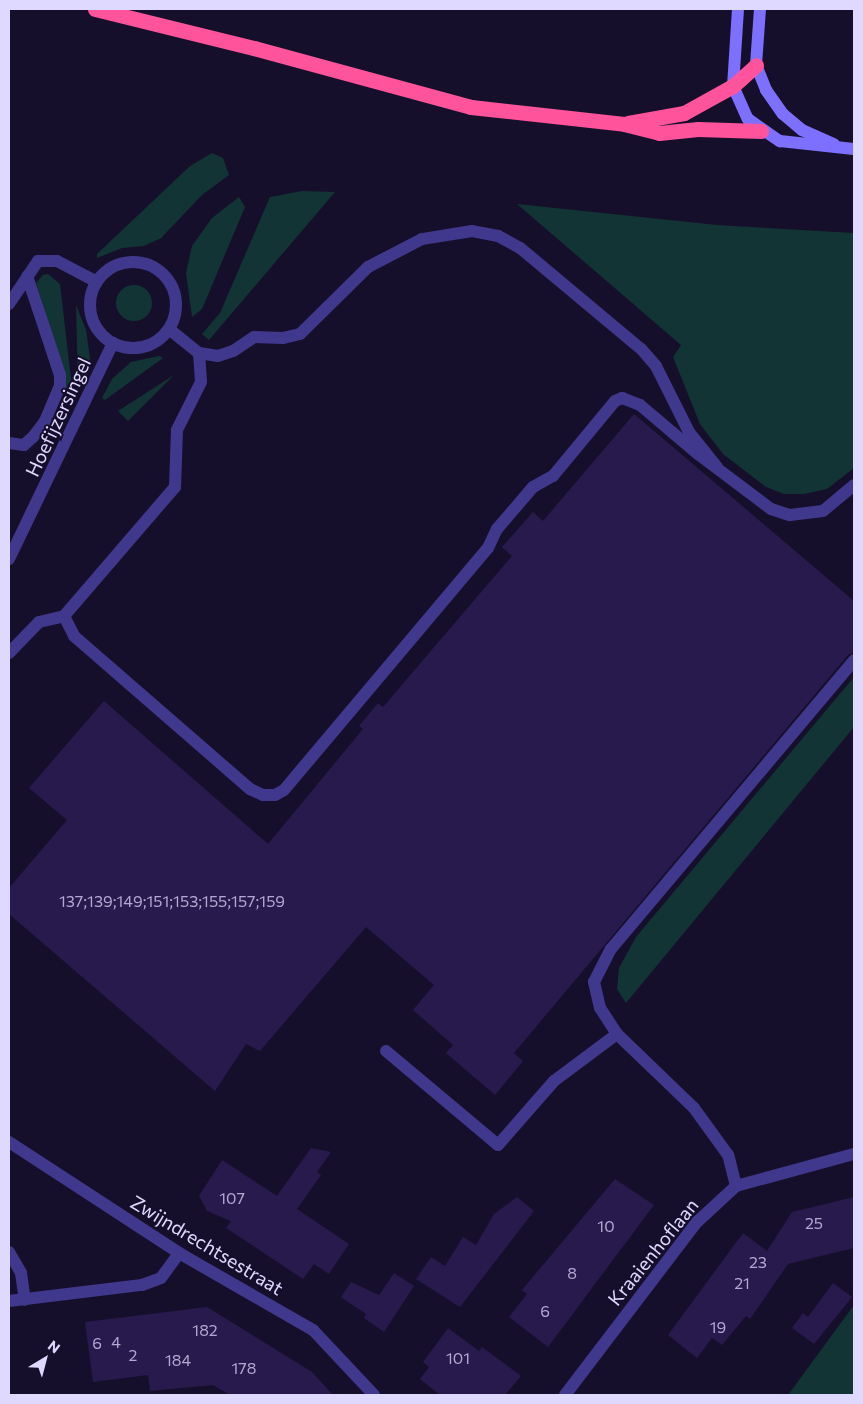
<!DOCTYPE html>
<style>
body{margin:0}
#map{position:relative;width:863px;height:1404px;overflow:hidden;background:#160f2b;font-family:Commissioner,sans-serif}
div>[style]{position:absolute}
.green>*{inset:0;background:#123435}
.round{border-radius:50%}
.building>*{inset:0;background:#281a4d}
.lane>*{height:12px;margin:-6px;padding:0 6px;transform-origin:6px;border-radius:6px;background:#40388c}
.street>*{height:12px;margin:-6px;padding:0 6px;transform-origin:6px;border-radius:6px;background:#40388c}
.street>.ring{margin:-6px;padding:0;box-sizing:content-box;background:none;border:12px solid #40388c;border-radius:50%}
.secondary>*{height:12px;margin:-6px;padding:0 6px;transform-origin:6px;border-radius:6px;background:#7d70ff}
.highway>*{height:15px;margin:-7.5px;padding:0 7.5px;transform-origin:7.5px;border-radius:7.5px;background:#ff549c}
span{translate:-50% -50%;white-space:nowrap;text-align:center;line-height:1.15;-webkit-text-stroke:4px #160f2b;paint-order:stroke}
.number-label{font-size:16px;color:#b2a9d2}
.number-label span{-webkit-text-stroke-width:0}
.street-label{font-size:19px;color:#e0d9ff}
.frame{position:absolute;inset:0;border:10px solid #e0d9ff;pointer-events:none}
.north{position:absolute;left:20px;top:1334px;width:50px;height:50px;-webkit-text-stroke:4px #160f2b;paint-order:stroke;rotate:37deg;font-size:14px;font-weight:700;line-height:20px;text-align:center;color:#e0d9ff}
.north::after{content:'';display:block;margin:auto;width:18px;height:22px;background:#e0d9ff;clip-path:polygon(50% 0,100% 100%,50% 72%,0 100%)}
</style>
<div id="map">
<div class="green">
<i style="clip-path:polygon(212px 153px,223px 158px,229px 175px,202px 195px,161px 238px,144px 246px,122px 248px,97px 258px,97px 254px,190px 166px)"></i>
<i style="clip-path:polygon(302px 191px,335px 192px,209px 340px,202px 334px,220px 313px,270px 197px)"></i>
<i style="clip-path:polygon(239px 197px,245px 207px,202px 309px,192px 317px,186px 273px,192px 246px,212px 218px)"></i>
<i style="clip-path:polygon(517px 204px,717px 225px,854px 233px,854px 468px,827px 489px,804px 494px,784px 494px,766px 487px,723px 454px,700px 424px,673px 357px,681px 345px)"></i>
<i style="clip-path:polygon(48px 274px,60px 284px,71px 379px,68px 392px,63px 390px,62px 365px,36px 283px,43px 275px)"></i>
<i class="round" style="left:116px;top:285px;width:36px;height:36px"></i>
<i style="clip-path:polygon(76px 305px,86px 330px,90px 358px,88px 373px,81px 386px,78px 383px)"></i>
<i style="clip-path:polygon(159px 356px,163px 358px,105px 400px,102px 398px,112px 379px,131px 362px)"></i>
<i style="clip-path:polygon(174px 375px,128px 421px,118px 411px)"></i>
<i style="clip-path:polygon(854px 677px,854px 727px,626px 1003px,617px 989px,619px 968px,636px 937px)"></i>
<i style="clip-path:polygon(854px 1305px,854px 1395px,788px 1395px)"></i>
</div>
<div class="building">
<i style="clip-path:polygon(634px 414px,854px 601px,854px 652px,848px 655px,514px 1053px,523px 1061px,495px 1095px,446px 1053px,453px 1045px,413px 1010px,434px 985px,366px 927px,260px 1051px,246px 1044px,215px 1091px,9px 914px,9px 888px,67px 820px,29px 788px,104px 701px,268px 844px,363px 729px,359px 726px,378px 703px,383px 707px,512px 556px,502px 547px,533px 512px,543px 521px)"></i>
<i style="clip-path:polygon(311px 1148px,331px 1152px,317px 1172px,321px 1175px,297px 1209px,349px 1244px,329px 1274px,314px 1264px,303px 1279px,226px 1228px,231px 1221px,207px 1211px,199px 1196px,222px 1160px,277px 1196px)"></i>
<i style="clip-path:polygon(615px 1179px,654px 1205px,548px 1347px,509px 1317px,527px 1294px,522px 1290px)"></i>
<i style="clip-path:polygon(517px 1197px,534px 1211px,460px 1307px,416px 1279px,431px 1257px,445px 1266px,463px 1237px,476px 1245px,494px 1214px)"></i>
<i style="clip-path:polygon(854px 1197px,854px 1248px,788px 1264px,750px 1319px,746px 1316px,722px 1345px,712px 1338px,697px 1358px,668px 1335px,743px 1233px,767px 1251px,792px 1212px)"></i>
<i style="clip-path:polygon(394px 1273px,414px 1286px,384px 1332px,364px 1318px,366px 1314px,341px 1297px,351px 1282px,379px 1295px)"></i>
<i style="clip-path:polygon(833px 1283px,852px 1297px,814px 1344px,792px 1328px,803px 1313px,808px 1317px)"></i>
<i style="clip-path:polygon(207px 1307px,312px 1372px,333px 1395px,230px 1395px,213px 1385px,150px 1391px,148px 1375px,93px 1382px,85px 1322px)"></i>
<i style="clip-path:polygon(448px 1328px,479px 1351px,482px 1347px,521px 1376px,505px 1395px,440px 1395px,420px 1379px,429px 1367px,423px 1362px)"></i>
</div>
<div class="lane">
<i style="left:9px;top:304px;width:52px;rotate:-56deg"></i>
<i style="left:38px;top:261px;width:19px"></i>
<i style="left:57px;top:261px;width:45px;rotate:27.7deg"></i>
<i style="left:169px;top:329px;width:38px;rotate:39deg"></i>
<i style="left:9px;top:443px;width:15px;rotate:8deg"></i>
<i style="left:24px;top:445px;width:12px;rotate:-42deg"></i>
<i style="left:33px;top:437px;width:20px;rotate:-53deg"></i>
<i style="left:45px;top:421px;width:38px;rotate:-67deg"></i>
<i style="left:60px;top:386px;width:11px;rotate:-90deg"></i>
<i style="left:60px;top:375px;width:104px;rotate:-108.4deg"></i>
<i style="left:717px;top:467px;width:45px;rotate:-128.7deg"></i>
<i style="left:689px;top:432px;width:74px;rotate:-116.6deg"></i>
<i style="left:656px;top:366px;width:23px;rotate:-131deg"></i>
<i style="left:641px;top:349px;width:158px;rotate:-140.1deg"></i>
<i style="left:520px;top:248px;width:25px;rotate:-151deg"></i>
<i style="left:498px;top:236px;width:26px;rotate:-169deg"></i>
<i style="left:472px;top:231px;width:51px;rotate:170.9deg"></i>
<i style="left:422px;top:239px;width:61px;rotate:152.6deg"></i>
<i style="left:368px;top:267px;width:95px;rotate:135.4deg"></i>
<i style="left:300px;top:334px;width:17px;rotate:167deg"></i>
<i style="left:283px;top:338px;width:29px;rotate:-178deg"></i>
<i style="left:254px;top:337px;width:25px;rotate:146deg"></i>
<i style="left:233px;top:351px;width:16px;rotate:162deg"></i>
<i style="left:218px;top:356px;width:19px;rotate:-171deg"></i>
<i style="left:199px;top:353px;width:29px;rotate:86deg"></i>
<i style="left:201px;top:382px;width:54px;rotate:116.6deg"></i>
<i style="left:177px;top:430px;width:57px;rotate:92deg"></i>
<i style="left:175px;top:487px;width:170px;rotate:130.7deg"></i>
<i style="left:64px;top:616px;width:22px;rotate:63deg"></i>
<i style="left:74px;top:636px;width:233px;rotate:41deg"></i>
<i style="left:250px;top:789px;width:14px;rotate:25deg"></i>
<i style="left:263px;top:795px;width:12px"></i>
<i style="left:275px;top:795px;width:10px;rotate:-29deg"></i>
<i style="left:284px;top:790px;width:317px;rotate:-49.9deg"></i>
<i style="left:488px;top:548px;width:21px;rotate:-65deg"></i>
<i style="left:497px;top:529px;width:55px;rotate:-49.4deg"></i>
<i style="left:533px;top:487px;width:23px;rotate:-29deg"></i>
<i style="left:553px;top:476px;width:97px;rotate:-50.4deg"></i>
<i style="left:615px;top:401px;width:8px;rotate:-23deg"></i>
<i style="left:622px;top:398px;width:19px;rotate:21deg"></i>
<i style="left:640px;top:405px;width:76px;rotate:40.2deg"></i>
<i style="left:698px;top:454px;width:91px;rotate:37deg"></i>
<i style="left:771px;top:509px;width:20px;rotate:18deg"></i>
<i style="left:790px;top:515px;width:33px;rotate:-7deg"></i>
<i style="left:823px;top:511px;width:40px;rotate:-40deg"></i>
<i style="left:9px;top:653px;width:43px;rotate:-45.9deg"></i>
<i style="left:39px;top:622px;width:26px;rotate:-13deg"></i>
<i style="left:386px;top:1051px;width:146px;rotate:40deg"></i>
<i style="left:498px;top:1145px;width:85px;rotate:-48.8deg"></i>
<i style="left:554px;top:1081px;width:79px;rotate:-36.7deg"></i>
<i style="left:736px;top:1186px;width:32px;rotate:-104deg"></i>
<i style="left:728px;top:1155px;width:58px;rotate:-125.9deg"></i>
<i style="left:694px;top:1108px;width:107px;rotate:-136.1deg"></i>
<i style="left:617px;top:1034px;width:31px;rotate:-123deg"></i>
<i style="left:600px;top:1008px;width:27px;rotate:-103deg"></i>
<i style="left:594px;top:982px;width:37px;rotate:-63deg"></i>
<i style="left:611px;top:949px;width:378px;rotate:-49.9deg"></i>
</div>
<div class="street">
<i class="ring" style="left:90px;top:262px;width:74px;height:74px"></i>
<i style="left:9px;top:559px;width:240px;rotate:-64.3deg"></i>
<i style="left:9px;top:1142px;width:203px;rotate:33.1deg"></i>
<i style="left:179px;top:1253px;width:155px;rotate:29.9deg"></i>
<i style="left:313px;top:1330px;width:89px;rotate:46.8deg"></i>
<i style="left:9px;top:1252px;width:24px;rotate:60deg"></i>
<i style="left:21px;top:1273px;width:27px;rotate:82deg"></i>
<i style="left:9px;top:1301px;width:134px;rotate:-6.9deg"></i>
<i style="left:142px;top:1285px;width:20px;rotate:-20deg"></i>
<i style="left:161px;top:1278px;width:31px;rotate:-54deg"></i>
<i style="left:565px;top:1395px;width:218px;rotate:-52.7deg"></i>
<i style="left:697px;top:1222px;width:53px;rotate:-42.7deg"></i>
<i style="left:736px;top:1186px;width:122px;rotate:-15.2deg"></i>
</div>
<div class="secondary">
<i style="left:738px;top:9px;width:77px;rotate:93.7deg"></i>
<i style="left:733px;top:86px;width:36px;rotate:66deg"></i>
<i style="left:748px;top:119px;width:39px;rotate:35deg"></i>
<i style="left:780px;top:141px;width:74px;rotate:6.2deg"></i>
<i style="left:760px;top:9px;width:56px;rotate:94.1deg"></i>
<i style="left:756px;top:65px;width:27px;rotate:68deg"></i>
<i style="left:766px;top:90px;width:29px;rotate:55deg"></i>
<i style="left:783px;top:114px;width:25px;rotate:40deg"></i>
<i style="left:802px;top:130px;width:35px;rotate:24deg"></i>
</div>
<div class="highway">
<i style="left:95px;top:9px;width:164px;rotate:13.8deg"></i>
<i style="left:254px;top:48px;width:225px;rotate:15.2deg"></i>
<i style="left:471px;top:107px;width:154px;rotate:6.3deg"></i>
<i style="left:624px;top:124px;width:36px;rotate:14deg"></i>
<i style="left:659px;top:133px;width:39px;rotate:-6deg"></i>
<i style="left:698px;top:129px;width:63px;rotate:1.8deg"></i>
<i style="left:628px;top:123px;width:57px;rotate:-10.1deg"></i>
<i style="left:684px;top:113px;width:56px;rotate:-28.9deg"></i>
<i style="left:733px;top:86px;width:31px;rotate:-42deg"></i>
</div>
<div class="number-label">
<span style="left:172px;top:901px">137;139;149;151;153;155;157;159</span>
<span style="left:232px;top:1198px">107</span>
<span style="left:814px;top:1223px">25</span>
<span style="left:606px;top:1226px">10</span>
<span style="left:758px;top:1262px">23</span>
<span style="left:572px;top:1273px">8</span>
<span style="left:742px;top:1283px">21</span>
<span style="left:545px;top:1311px">6</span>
<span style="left:718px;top:1327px">19</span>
<span style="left:205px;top:1330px">182</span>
<span style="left:116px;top:1342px">4</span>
<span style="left:97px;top:1343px">6</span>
<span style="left:133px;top:1355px">2</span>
<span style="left:458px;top:1358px">101</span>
<span style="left:178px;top:1360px">184</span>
<span style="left:244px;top:1368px">178</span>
</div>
<div class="street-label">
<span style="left:58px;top:417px;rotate:-65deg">Hoefijzersingel</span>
<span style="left:207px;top:1245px;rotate:31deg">Zwijndrechtsestraat</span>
<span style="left:653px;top:1252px;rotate:-51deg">Kraaienhoflaan</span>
</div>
<div class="frame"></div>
<div class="north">N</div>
</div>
